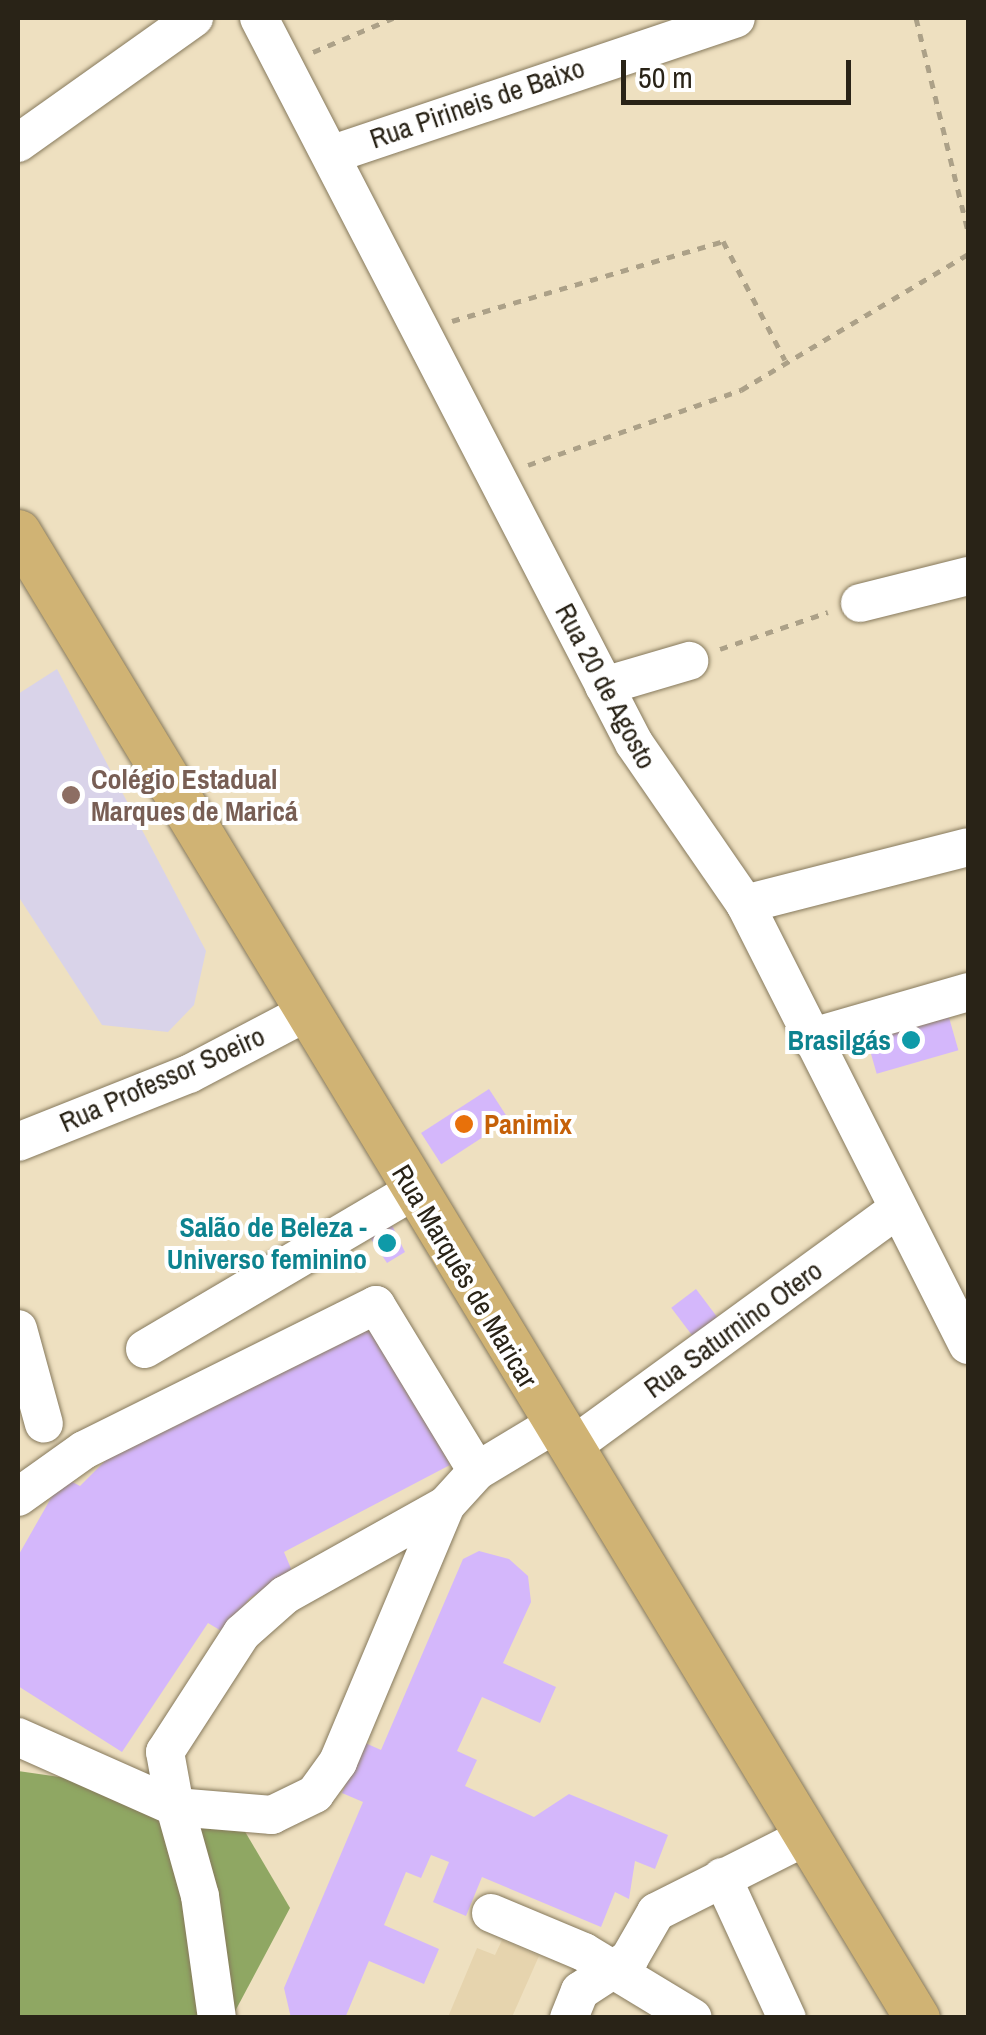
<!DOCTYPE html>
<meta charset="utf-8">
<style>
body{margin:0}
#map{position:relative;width:986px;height:2035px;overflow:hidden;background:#eee0c0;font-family:"Archivo Narrow",sans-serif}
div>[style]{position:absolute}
.built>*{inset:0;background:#e6d4ae}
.education>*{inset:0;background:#d9d3e9}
.forest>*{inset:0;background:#8fa763}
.building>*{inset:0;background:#d4b7fb;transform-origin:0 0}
.path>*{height:5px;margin-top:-2.5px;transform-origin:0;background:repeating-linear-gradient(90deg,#aca188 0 8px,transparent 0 16px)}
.roads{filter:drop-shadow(0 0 2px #86795c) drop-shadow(0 0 2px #86795c)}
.minor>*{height:38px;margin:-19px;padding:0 19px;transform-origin:19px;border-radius:19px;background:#fff}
.major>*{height:45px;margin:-22.5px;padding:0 22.5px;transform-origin:22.5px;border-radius:22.5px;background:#d0b374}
.dots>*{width:28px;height:28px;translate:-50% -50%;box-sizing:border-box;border:5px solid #fff;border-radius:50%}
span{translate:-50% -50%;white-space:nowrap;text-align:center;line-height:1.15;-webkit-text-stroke:8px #fff;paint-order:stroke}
.street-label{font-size:28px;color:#292317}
.education-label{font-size:28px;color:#785e54;font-weight:700}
.left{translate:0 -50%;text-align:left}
.culture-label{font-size:28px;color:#0d838f;font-weight:700}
.right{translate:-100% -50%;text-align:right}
.food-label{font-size:28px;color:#c56008;font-weight:700}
.frame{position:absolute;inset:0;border:20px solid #292317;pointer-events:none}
.scale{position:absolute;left:621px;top:60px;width:230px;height:45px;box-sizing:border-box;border:5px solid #292317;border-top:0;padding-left:12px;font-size:30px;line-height:35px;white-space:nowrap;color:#292317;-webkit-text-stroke:8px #fff;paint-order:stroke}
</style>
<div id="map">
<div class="built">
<i style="clip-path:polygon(502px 1940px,539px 1956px,512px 2017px,448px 2017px,477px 1948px,495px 1955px)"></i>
</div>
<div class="education">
<i style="clip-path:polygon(57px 669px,206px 951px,194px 1005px,168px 1032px,102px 1025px,18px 896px,18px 694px)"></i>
</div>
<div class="forest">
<i style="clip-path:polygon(18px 1771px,227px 1801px,290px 1908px,232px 2017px,18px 2017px)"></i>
</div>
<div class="building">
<i style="left:946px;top:1007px;width:45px;height:85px;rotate:74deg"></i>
<i style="left:489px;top:1089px;width:37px;height:81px;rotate:57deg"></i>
<i style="clip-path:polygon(389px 1219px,405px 1252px,387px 1263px,367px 1233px)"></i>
<i style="left:696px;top:1289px;width:48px;height:31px;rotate:53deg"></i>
<i style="clip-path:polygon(370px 1318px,450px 1465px,284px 1552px,292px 1571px,250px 1598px,223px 1632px,208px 1623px,122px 1752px,18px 1686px,18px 1556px,63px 1477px,80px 1486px,130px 1436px)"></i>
<i style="clip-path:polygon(479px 1551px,509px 1559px,528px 1576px,531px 1602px,503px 1663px,556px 1687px,540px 1723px,482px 1697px,457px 1751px,477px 1760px,465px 1786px,534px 1817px,569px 1794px,668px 1835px,655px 1869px,635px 1861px,629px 1899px,615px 1892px,601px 1927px,482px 1877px,466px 1916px,433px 1902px,449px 1862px,431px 1855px,421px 1878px,406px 1872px,384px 1925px,439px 1949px,424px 1984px,369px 1961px,345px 2018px,291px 2018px,284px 1988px,363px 1802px,342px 1793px,363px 1742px,381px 1750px,463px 1559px)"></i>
</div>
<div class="path">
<i style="left:916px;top:18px;width:220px;rotate:76.3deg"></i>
<i style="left:313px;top:52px;width:87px;rotate:-23deg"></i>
<i style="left:452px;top:321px;width:283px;rotate:-16.4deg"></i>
<i style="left:723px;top:241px;width:134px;rotate:62.5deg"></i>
<i style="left:528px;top:465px;width:226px;rotate:-19.4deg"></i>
<i style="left:741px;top:390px;width:265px;rotate:-30.9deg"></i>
<i style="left:720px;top:649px;width:114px;rotate:-18.9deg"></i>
</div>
<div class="roads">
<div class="minor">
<i style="left:259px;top:18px;width:816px;rotate:62.65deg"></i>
<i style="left:634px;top:743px;width:196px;rotate:55.4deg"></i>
<i style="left:745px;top:904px;width:494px;rotate:63.2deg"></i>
<i style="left:18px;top:143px;width:216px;rotate:-35.4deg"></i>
<i style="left:333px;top:154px;width:425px;rotate:-18.6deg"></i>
<i style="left:860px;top:603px;width:111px;rotate:-14deg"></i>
<i style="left:604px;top:686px;width:89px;rotate:-16.4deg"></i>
<i style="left:745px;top:904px;width:230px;rotate:-14.3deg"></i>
<i style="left:809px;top:1038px;width:166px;rotate:-16.1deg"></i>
<i style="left:18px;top:1142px;width:184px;rotate:-21.7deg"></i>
<i style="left:189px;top:1074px;width:131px;rotate:-27.7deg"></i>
<i style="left:18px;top:1329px;width:98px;rotate:74.7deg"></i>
<i style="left:145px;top:1349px;width:311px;rotate:-30.5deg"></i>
<i style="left:570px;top:1448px;width:404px;rotate:-36.1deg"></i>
<i style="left:18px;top:1497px;width:81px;rotate:-35.5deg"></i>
<i style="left:84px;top:1450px;width:326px;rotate:-26.4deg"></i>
<i style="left:376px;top:1305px;width:194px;rotate:58.7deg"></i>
<i style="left:446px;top:1505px;width:279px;rotate:112.8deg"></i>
<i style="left:338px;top:1762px;width:39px;rotate:126deg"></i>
<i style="left:315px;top:1794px;width:48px;rotate:154deg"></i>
<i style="left:272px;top:1815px;width:97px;rotate:-175.3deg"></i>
<i style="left:175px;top:1807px;width:56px;rotate:-100.3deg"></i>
<i style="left:165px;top:1752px;width:142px;rotate:-57.1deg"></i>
<i style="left:242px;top:1633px;width:57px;rotate:-41.5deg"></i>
<i style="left:285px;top:1595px;width:184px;rotate:-29.2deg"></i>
<i style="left:446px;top:1505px;width:46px;rotate:-47.6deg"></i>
<i style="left:477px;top:1471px;width:91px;rotate:-31.1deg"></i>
<i style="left:18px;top:1737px;width:172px;rotate:24deg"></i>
<i style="left:175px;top:1807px;width:92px;rotate:74.3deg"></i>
<i style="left:200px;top:1896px;width:123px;rotate:82.1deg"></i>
<i style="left:722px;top:1877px;width:155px;rotate:65.3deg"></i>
<i style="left:491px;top:1913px;width:101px;rotate:22.8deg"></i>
<i style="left:584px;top:1952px;width:127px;rotate:31.2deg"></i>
<i style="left:569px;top:2018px;width:29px;rotate:-68deg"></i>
<i style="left:580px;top:1991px;width:59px;rotate:-33.1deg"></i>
<i style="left:629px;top:1959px;width:54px;rotate:-60.1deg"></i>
<i style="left:656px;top:1912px;width:169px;rotate:-26.7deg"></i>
</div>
<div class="major">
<i style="left:18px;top:532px;width:1737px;rotate:58.83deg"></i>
</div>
</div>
<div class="dots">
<i style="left:71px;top:795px;background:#8d6e63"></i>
<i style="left:911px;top:1040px;background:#0f9aa8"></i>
<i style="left:464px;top:1124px;background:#e8710a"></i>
<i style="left:387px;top:1243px;background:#0f9aa8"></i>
</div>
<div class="street-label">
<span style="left:477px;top:103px;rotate:-19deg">Rua Pirineis de Baixo</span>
<span style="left:606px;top:686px;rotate:62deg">Rua 20 de Agosto</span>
<span style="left:162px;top:1079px;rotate:-24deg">Rua Professor Soeiro</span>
<span style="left:465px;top:1276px;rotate:59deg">Rua Marquês de Maricar</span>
<span style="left:733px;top:1329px;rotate:-36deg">Rua Saturnino Otero</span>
</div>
<div class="education-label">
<span class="left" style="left:91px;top:795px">Colégio Estadual<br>Marques de Maricá</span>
</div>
<div class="culture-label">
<span class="right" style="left:891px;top:1040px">Brasilgás</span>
<span class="right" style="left:367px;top:1243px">Salão de Beleza -<br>Universo feminino</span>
</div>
<div class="food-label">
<span class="left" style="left:484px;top:1124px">Panimix</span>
</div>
<div class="frame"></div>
<div class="scale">50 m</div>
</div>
